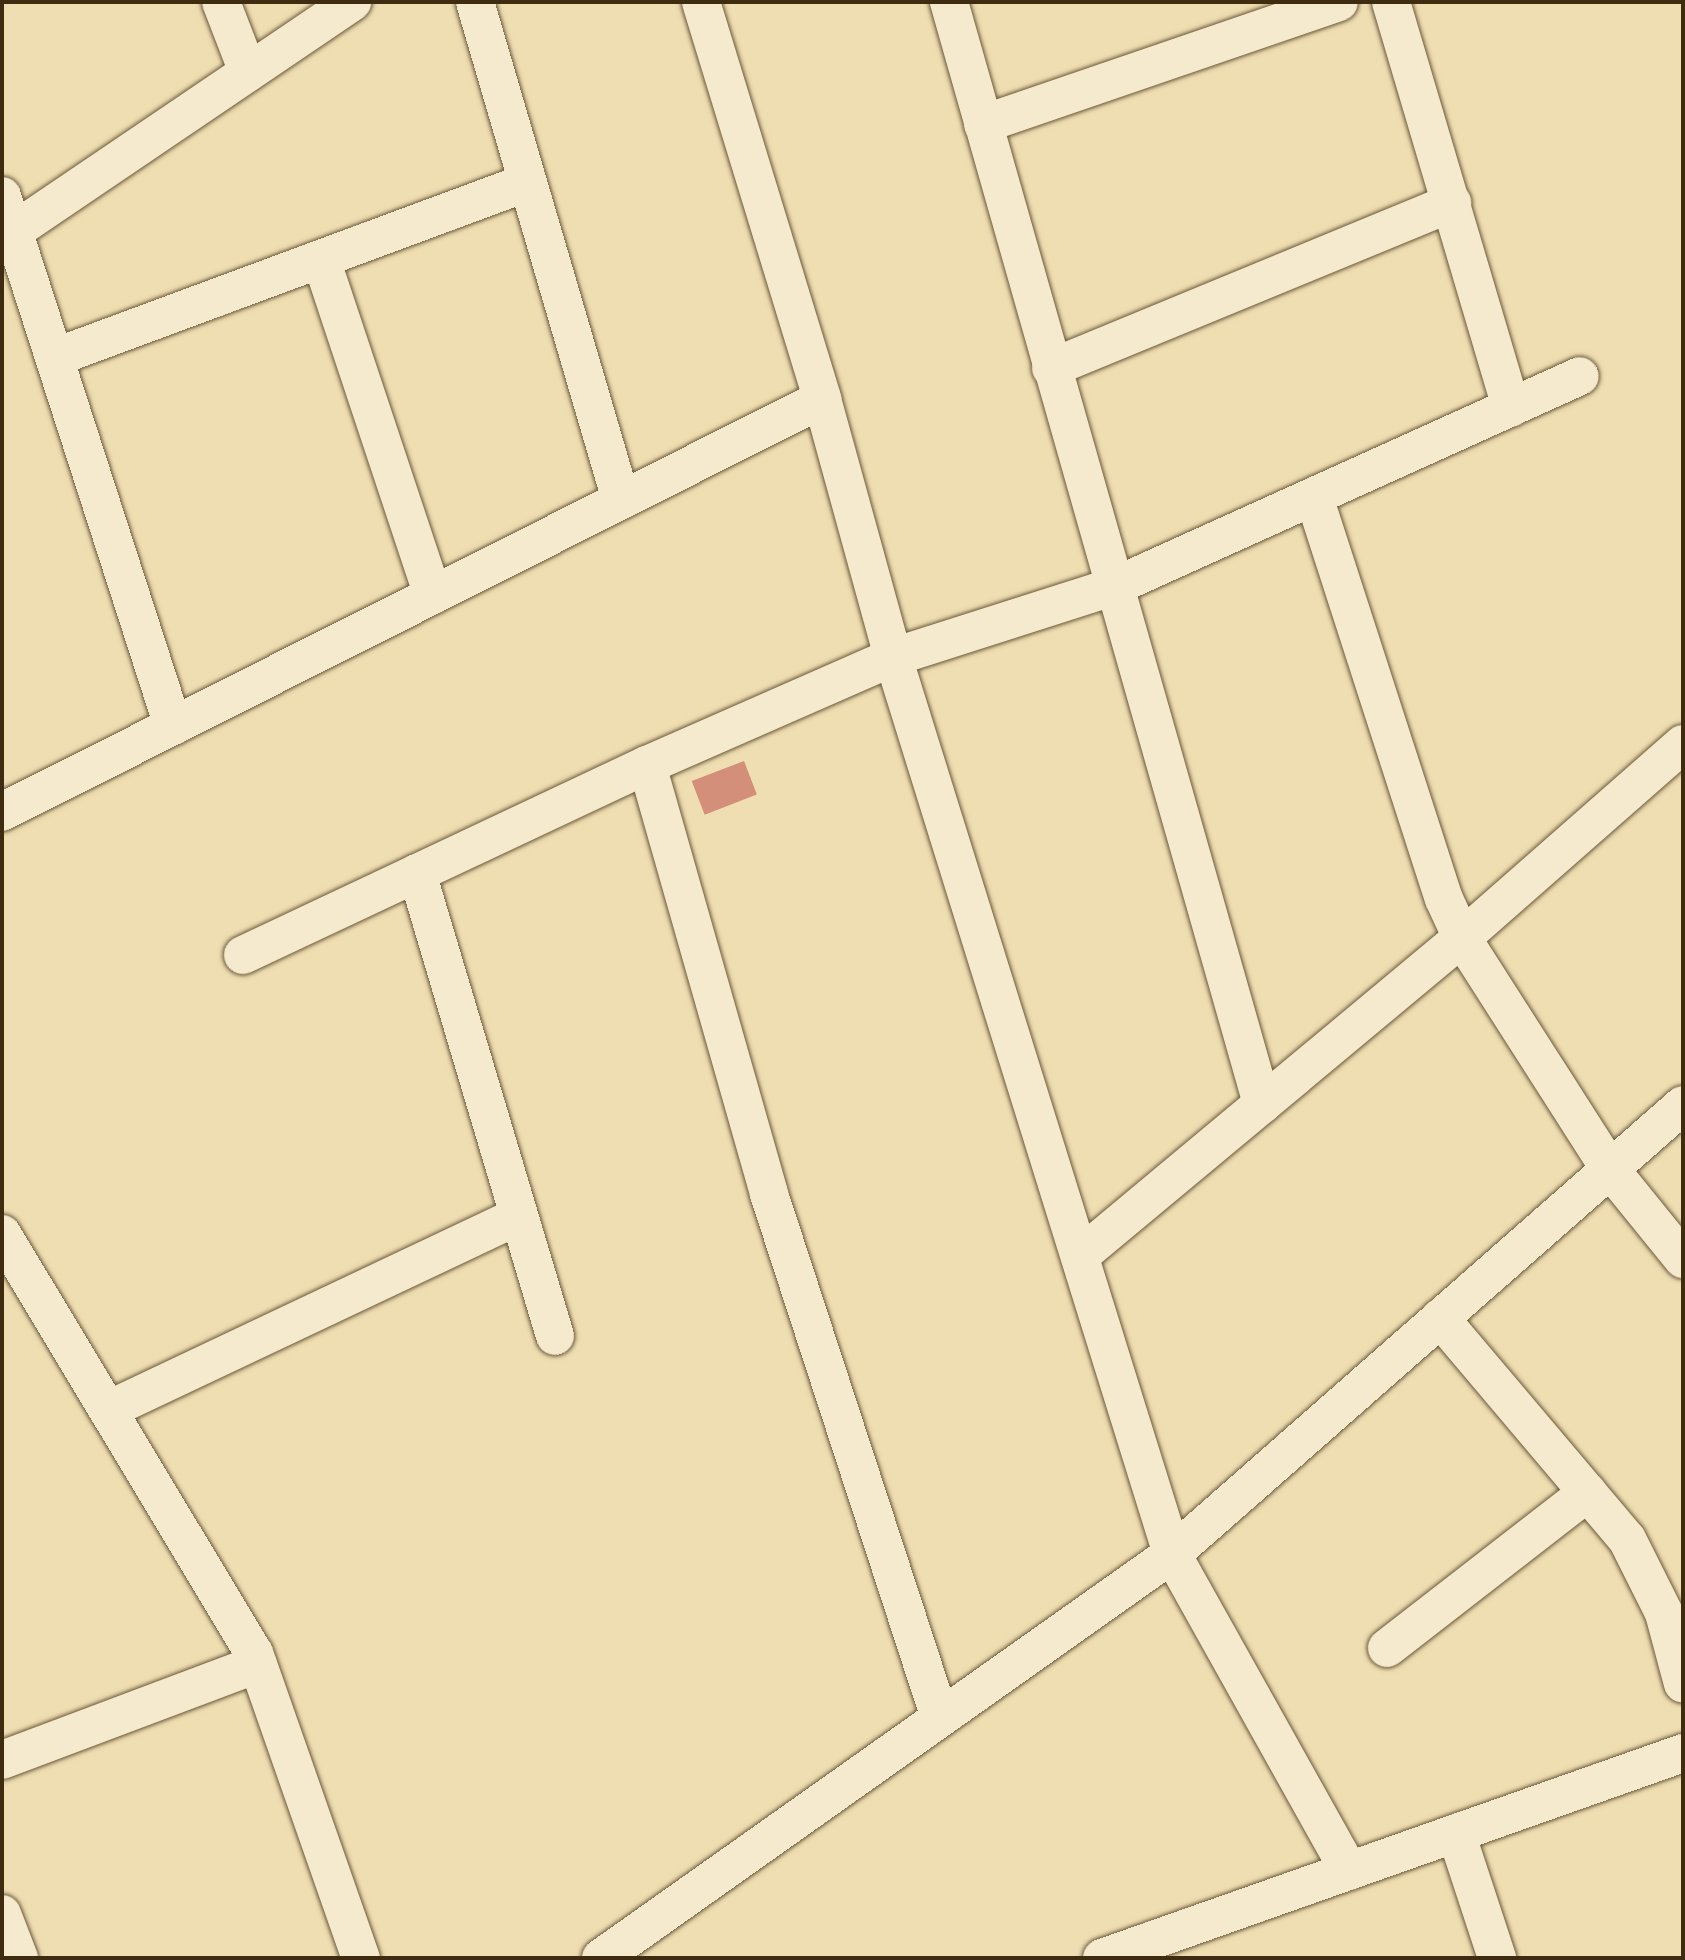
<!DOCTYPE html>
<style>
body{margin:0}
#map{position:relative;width:1685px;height:1960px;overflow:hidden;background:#efdeb2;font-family:Cardo,serif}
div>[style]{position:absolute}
.building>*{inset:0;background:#d48f7b;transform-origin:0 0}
.roads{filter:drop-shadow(0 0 2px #6a5838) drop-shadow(0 0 2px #6a5838)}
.minor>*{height:38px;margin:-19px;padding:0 19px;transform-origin:19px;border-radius:19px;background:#f5eacd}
span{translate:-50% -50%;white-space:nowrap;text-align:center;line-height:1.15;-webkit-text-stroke:5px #f5eacd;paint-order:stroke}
.frame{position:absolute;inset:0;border:4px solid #3e2b10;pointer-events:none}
</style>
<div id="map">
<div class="building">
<i style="left:744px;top:761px;width:36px;height:56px;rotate:69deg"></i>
</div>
<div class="roads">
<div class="minor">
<i style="left:221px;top:2px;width:75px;rotate:68.9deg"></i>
<i style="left:475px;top:2px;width:519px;rotate:73.66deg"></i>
<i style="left:701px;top:2px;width:415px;rotate:73deg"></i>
<i style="left:822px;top:399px;width:268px;rotate:74.6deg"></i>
<i style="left:893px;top:657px;width:939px;rotate:72.72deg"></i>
<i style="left:1172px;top:1554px;width:363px;rotate:60.8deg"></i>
<i style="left:949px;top:2px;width:1146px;rotate:74.14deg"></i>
<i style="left:1391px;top:2px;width:423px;rotate:73.5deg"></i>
<i style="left:983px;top:124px;width:376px;rotate:-18.9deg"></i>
<i style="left:2px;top:196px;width:557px;rotate:72.12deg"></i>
<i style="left:2px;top:239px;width:423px;rotate:-34.1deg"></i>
<i style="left:321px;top:259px;width:354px;rotate:71.6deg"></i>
<i style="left:56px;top:357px;width:503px;rotate:-20.34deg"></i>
<i style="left:1051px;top:368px;width:434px;rotate:-22.4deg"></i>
<i style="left:1314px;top:497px;width:422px;rotate:72.1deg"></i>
<i style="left:1444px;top:899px;width:43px;rotate:65.2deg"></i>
<i style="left:1462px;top:938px;width:274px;rotate:57.4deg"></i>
<i style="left:1610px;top:1169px;width:116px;rotate:51deg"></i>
<i style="left:647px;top:765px;width:446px;rotate:74.1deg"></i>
<i style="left:769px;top:1194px;width:551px;rotate:71.93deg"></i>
<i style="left:2px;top:812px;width:918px;rotate:-26.73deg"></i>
<i style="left:417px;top:873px;width:483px;rotate:73.4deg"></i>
<i style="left:243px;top:955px;width:446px;rotate:-25.2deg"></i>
<i style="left:647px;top:765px;width:269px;rotate:-23.7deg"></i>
<i style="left:893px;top:657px;width:231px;rotate:-17.7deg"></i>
<i style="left:1113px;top:587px;width:512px;rotate:-24.31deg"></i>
<i style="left:2px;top:1234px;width:489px;rotate:59deg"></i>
<i style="left:254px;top:1653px;width:323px;rotate:70.7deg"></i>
<i style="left:1081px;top:1255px;width:496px;rotate:-39.8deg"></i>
<i style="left:1462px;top:938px;width:294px;rotate:-41.3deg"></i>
<i style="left:1440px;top:1318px;width:289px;rotate:49.8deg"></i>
<i style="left:1627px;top:1539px;width:83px;rotate:63.4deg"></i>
<i style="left:1664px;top:1613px;width:73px;rotate:75deg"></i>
<i style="left:108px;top:1410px;width:454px;rotate:-25.3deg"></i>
<i style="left:1387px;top:1648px;width:254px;rotate:-37.8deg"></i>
<i style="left:2px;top:1760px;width:273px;rotate:-20.6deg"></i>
<i style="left:1456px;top:1833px;width:132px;rotate:71.8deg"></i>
<i style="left:2px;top:1914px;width:47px;rotate:68.9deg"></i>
<i style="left:601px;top:1958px;width:699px;rotate:-35.28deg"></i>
<i style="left:1172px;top:1554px;width:680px;rotate:-41.3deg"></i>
<i style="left:1102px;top:1958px;width:616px;rotate:-19.43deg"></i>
</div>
</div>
<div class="frame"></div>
</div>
